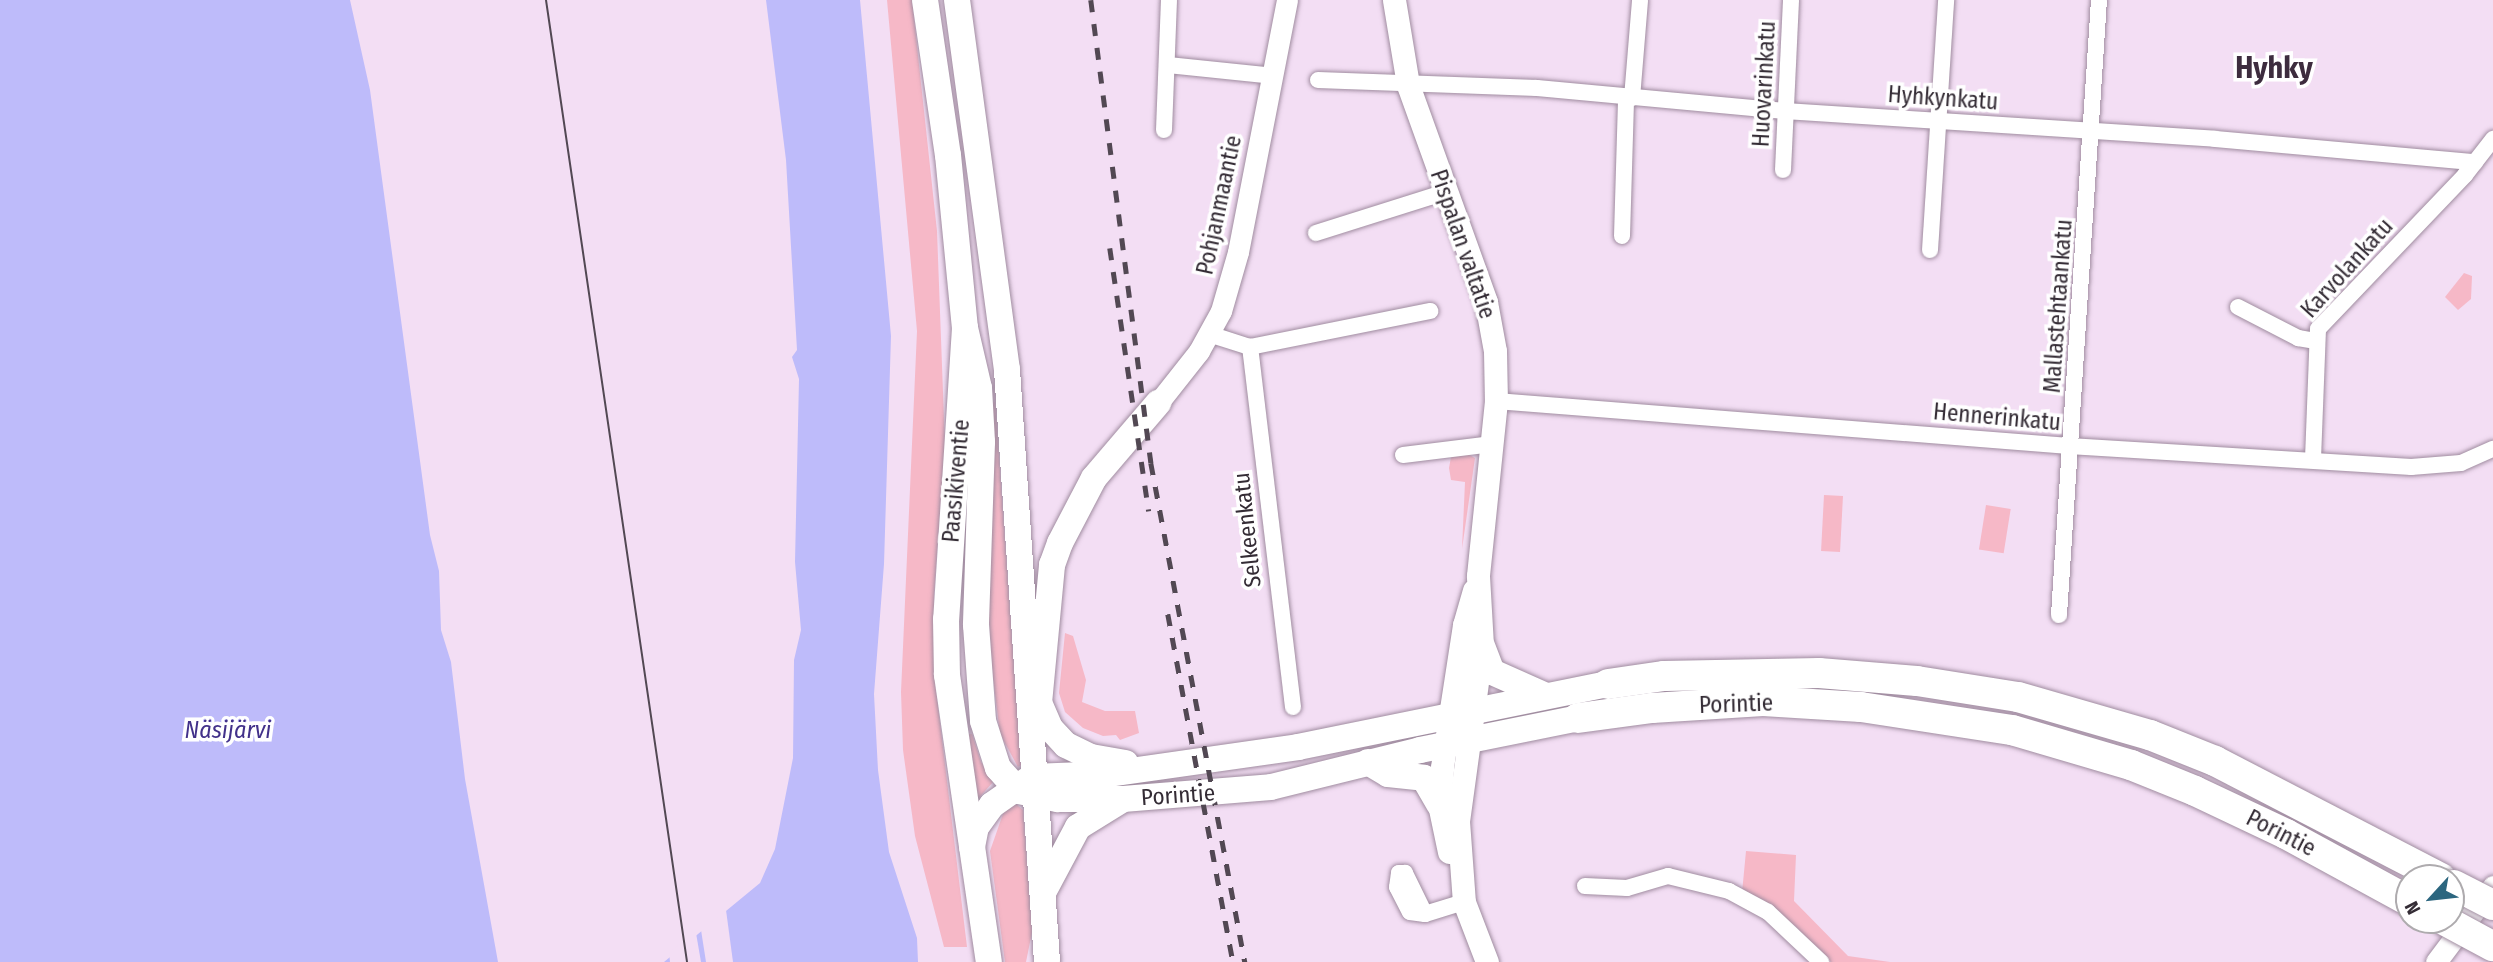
<!DOCTYPE html>
<meta charset="utf-8">
<style>
body{margin:0}
#map{position:relative;width:2493px;height:962px;overflow:hidden;background:#f3def4;font-family:"Fira Sans Condensed",sans-serif}
div>[style]{position:absolute}
.green>*{inset:0;background:#f6b8c7;transform-origin:0 0}
.water>*{inset:0;background:#bebbfa}
.pier>*{inset:0;background:#f3def4}
.roads{filter:drop-shadow(0 0 2px #a08ca0) drop-shadow(0 0 2px #a08ca0)}
.minor>*{height:16px;margin:-8px;padding:0 8px;transform-origin:8px;border-radius:8px;background:#fff}
.tertiary>*{height:21px;margin:-10.5px;padding:0 10.5px;transform-origin:10.5px;border-radius:10.5px;background:#fff}
.secondary>*{height:23px;margin:-11.5px;padding:0 11.5px;transform-origin:11.5px;border-radius:11.5px;background:#fff}
.trunk>*{height:26px;margin:-13px;padding:0 13px;transform-origin:13px;border-radius:13px;background:#fff}
.motorway>*{height:30px;margin:-15px;padding:0 15px;transform-origin:15px;border-radius:15px;background:#fff}
.tram>*{height:2px;margin:-1px;padding:0 1px;transform-origin:1px;border-radius:1px;background:#524853}
.rail>*{height:4.5px;margin-top:-2.25px;transform-origin:0;background:repeating-linear-gradient(90deg,#524853 0 12px,transparent 0 24px)}
.bridges{filter:drop-shadow(0 0 2px #a08ca0) drop-shadow(0 0 2px #a08ca0)}
.motorway-bridge>*{height:30px;margin:-15px;padding:0 15px;transform-origin:15px;border-radius:15px;background:#fff}
span{translate:-50% -50%;white-space:nowrap;text-align:center;line-height:1.15;-webkit-text-stroke:7px #fff;paint-order:stroke}
.street-label{font-size:23px;color:#342c35}
.water-label{font-size:24px;color:#42318a;font-style:italic}
.district-label{font-size:30px;color:#3d2c3e;font-weight:700}
.north{position:absolute;left:2395px;top:864px;width:70px;height:70px;box-sizing:border-box;background:#fff;border:2px solid #aeabae;border-radius:50%;rotate:243deg;font-size:19px;font-weight:700;line-height:28px;text-align:center;color:#342c35}
.north::after{content:'';display:block;margin:auto;width:24px;height:32px;background:#2c667f;clip-path:polygon(50% 0,100% 100%,50% 72%,0 100%)}
</style>
<div id="map">
<div class="green">
<i style="clip-path:polygon(887px 0,912px 0,937px 231px,945px 446px,934px 594px,934px 673px,967px 947px,944px 947px,915px 836px,903px 750px,901px 692px,917px 331px)"></i>
<i style="clip-path:polygon(2464px 273px,2472px 276px,2471px 299px,2458px 310px,2445px 297px)"></i>
<i style="clip-path:polygon(995px 402px,1021px 765px,1018px 767px,1000px 734px,992px 669px,987px 583px,988px 403px)"></i>
<i style="clip-path:polygon(1462px 451px,1475px 458px,1462px 549px,1465px 482px,1451px 480px,1449px 468px,1451px 457px)"></i>
<i style="left:1824px;top:495px;width:19px;height:56px;rotate:3deg"></i>
<i style="left:1986px;top:505px;width:25px;height:45px;rotate:9deg"></i>
<i style="clip-path:polygon(1065px 633px,1073px 636px,1086px 680px,1082px 702px,1105px 711px,1135px 711px,1139px 733px,1120px 740px,1116px 735px,1103px 736px,1083px 728px,1065px 712px,1059px 693px)"></i>
<i style="clip-path:polygon(967px 734px,972px 734px,981px 762px,994px 781px,977px 800px)"></i>
<i style="clip-path:polygon(1016px 804px,1023px 810px,1032px 932px,1026px 962px,1005px 962px,990px 851px,1004px 811px)"></i>
<i style="clip-path:polygon(1746px 851px,1796px 855px,1794px 901px,1848px 956px,1890px 962px,1831px 962px,1795px 926px,1742px 893px)"></i>
</div>
<div class="water">
<i style="clip-path:polygon(0 0,350px 0,370px 90px,430px 535px,439px 571px,441px 630px,451px 662px,465px 779px,498px 962px,0 962px)"></i>
<i style="clip-path:polygon(766px 0,860px 0,891px 336px,884px 564px,874px 694px,878px 770px,889px 852px,917px 938px,918px 962px,664px 962px,760px 883px,775px 849px,793px 758px,794px 660px,801px 630px,795px 562px,799px 379px,792px 357px,797px 350px,786px 160px)"></i>
</div>
<div class="pier">
<i style="clip-path:polygon(726px 910px,733px 962px,706px 962px,701px 930px)"></i>
<i style="clip-path:polygon(696px 933px,701px 962px,670px 962px,669px 952px)"></i>
</div>
<div class="roads">
<div class="minor">
<i style="left:1168px;top:65px;width:107px;rotate:5.9deg"></i>
<i style="left:1318px;top:80px;width:219px;rotate:2.1deg"></i>
<i style="left:1537px;top:88px;width:249px;rotate:5.3deg"></i>
<i style="left:1785px;top:111px;width:431px;rotate:3.7deg"></i>
<i style="left:2215px;top:139px;width:261px;rotate:5.1deg"></i>
<i style="left:1632px;top:98px;width:98px;rotate:-85.3deg"></i>
<i style="left:1164px;top:130px;width:130px;rotate:-87.8deg"></i>
<i style="left:1783px;top:170px;width:170px;rotate:-87.3deg"></i>
<i style="left:1316px;top:233px;width:136px;rotate:-17.5deg"></i>
<i style="left:1622px;top:236px;width:138px;rotate:-88.3deg"></i>
<i style="left:1930px;top:250px;width:251px;rotate:-86.3deg"></i>
<i style="left:2238px;top:307px;width:68px;rotate:27.3deg"></i>
<i style="left:2298px;top:338px;width:17px;rotate:10deg"></i>
<i style="left:1209px;top:334px;width:43px;rotate:17.6deg"></i>
<i style="left:1496px;top:401px;width:575px;rotate:4.49deg"></i>
<i style="left:2069px;top:446px;width:343px;rotate:3.5deg"></i>
<i style="left:2411px;top:467px;width:50px;rotate:-4.6deg"></i>
<i style="left:2461px;top:463px;width:35px;rotate:-24deg"></i>
<i style="left:1403px;top:455px;width:90px;rotate:-7deg"></i>
<i style="left:2313px;top:459px;width:130px;rotate:-87.8deg"></i>
<i style="left:2318px;top:329px;width:213px;rotate:-46.3deg"></i>
<i style="left:2465px;top:175px;width:46px;rotate:-52.1deg"></i>
<i style="left:2059px;top:615px;width:616px;rotate:-86.28deg"></i>
<i style="left:1293px;top:707px;width:363px;rotate:-96.8deg"></i>
<i style="left:1250px;top:347px;width:184px;rotate:-11.3deg"></i>
<i style="left:1585px;top:886px;width:42px;rotate:2.7deg"></i>
<i style="left:1627px;top:888px;width:43px;rotate:-16.3deg"></i>
<i style="left:1668px;top:876px;width:63px;rotate:13.8deg"></i>
<i style="left:1729px;top:891px;width:44px;rotate:28.3deg"></i>
<i style="left:1768px;top:912px;width:73px;rotate:43.3deg"></i>
<i style="left:1425px;top:914px;width:46px;rotate:-116deg"></i>
<i style="left:1405px;top:873px;width:6px;rotate:180deg"></i>
<i style="left:1399px;top:873px;width:14px;rotate:98deg"></i>
<i style="left:1397px;top:887px;width:28px;rotate:63deg"></i>
<i style="left:1410px;top:912px;width:15px;rotate:8deg"></i>
<i style="left:1425px;top:914px;width:41px;rotate:-17.1deg"></i>
</div>
<div class="tertiary">
<i style="left:1158px;top:403px;width:66px;rotate:-51.7deg"></i>
<i style="left:1199px;top:351px;width:46px;rotate:-61.2deg"></i>
<i style="left:1221px;top:311px;width:61px;rotate:-73.9deg"></i>
<i style="left:1238px;top:252px;width:257px;rotate:-79deg"></i>
<i style="left:2436px;top:962px;width:95px;rotate:-53.1deg"></i>
</div>
<div class="secondary">
<i style="left:1394px;top:0;width:86px;rotate:80.6deg"></i>
<i style="left:1408px;top:85px;width:231px;rotate:70.2deg"></i>
<i style="left:1486px;top:302px;width:50px;rotate:79.6deg"></i>
<i style="left:1495px;top:351px;width:50px;rotate:88.9deg"></i>
<i style="left:1496px;top:401px;width:176px;rotate:95.9deg"></i>
<i style="left:1478px;top:576px;width:70px;rotate:86.7deg"></i>
<i style="left:1482px;top:646px;width:177px;rotate:97.8deg"></i>
<i style="left:1458px;top:821px;width:81px;rotate:85.8deg"></i>
<i style="left:1464px;top:902px;width:64px;rotate:69deg"></i>
<i style="left:1449px;top:852px;width:49px;rotate:-101.8deg"></i>
<i style="left:1439px;top:804px;width:37px;rotate:-85deg"></i>
<i style="left:1442px;top:767px;width:144px;rotate:-81.2deg"></i>
<i style="left:1464px;top:625px;width:36px;rotate:-74deg"></i>
</div>
<div class="trunk">
<i style="left:925px;top:0;width:157px;rotate:81.6deg"></i>
<i style="left:948px;top:155px;width:174px;rotate:84.4deg"></i>
<i style="left:965px;top:328px;width:292px;rotate:93.7deg"></i>
<i style="left:946px;top:619px;width:56px;rotate:89deg"></i>
<i style="left:947px;top:675px;width:290px;rotate:81.7deg"></i>
<i style="left:957px;top:0;width:373px;rotate:82.3deg"></i>
<i style="left:1007px;top:370px;width:593px;rotate:86.13deg"></i>
<i style="left:965px;top:328px;width:62px;rotate:76.9deg"></i>
<i style="left:979px;top:388px;width:54px;rotate:86.8deg"></i>
<i style="left:982px;top:442px;width:183px;rotate:91.9deg"></i>
<i style="left:976px;top:625px;width:96px;rotate:85.8deg"></i>
<i style="left:983px;top:721px;width:49px;rotate:72.3deg"></i>
<i style="left:998px;top:768px;width:31px;rotate:48deg"></i>
<i style="left:1019px;top:791px;width:40px;rotate:12deg"></i>
<i style="left:1058px;top:799px;width:65px"></i>
<i style="left:1123px;top:799px;width:148px;rotate:-4.6deg"></i>
<i style="left:1271px;top:787px;width:154px;rotate:-13.9deg"></i>
<i style="left:1420px;top:750px;width:161px;rotate:-11.4deg"></i>
<i style="left:1482px;top:646px;width:28px;rotate:69deg"></i>
<i style="left:1492px;top:672px;width:57px;rotate:23.9deg"></i>
<i style="left:1034px;top:691px;width:40px;rotate:66.6deg"></i>
<i style="left:1050px;top:728px;width:23px;rotate:47deg"></i>
<i style="left:1066px;top:745px;width:28px;rotate:26deg"></i>
<i style="left:1091px;top:757px;width:35px;rotate:10deg"></i>
<i style="left:1039px;top:703px;width:139px;rotate:-84.6deg"></i>
<i style="left:1052px;top:565px;width:23px;rotate:-70deg"></i>
<i style="left:1060px;top:543px;width:73px;rotate:-62.4deg"></i>
<i style="left:1094px;top:478px;width:99px;rotate:-49.5deg"></i>
<i style="left:1368px;top:762px;width:23px;rotate:31deg"></i>
<i style="left:1388px;top:774px;width:36px;rotate:6deg"></i>
<i style="left:1424px;top:778px;width:30px;rotate:60deg"></i>
<i style="left:972px;top:847px;width:20px;rotate:-79deg"></i>
<i style="left:976px;top:827px;width:27px;rotate:-54deg"></i>
<i style="left:992px;top:805px;width:49px;rotate:-35deg"></i>
<i style="left:1032px;top:777px;width:77px;rotate:-2.2deg"></i>
<i style="left:1109px;top:774px;width:191px;rotate:-8.1deg"></i>
<i style="left:1298px;top:747px;width:316px;rotate:-11.5deg"></i>
<i style="left:1045px;top:889px;width:70px;rotate:-62deg"></i>
<i style="left:1078px;top:827px;width:49px;rotate:-31.8deg"></i>
</div>
<div class="motorway">
<i style="left:1608px;top:684px;width:57px;rotate:-8.1deg"></i>
<i style="left:1664px;top:676px;width:155px;rotate:-1.1deg"></i>
<i style="left:1819px;top:673px;width:98px;rotate:4.7deg"></i>
<i style="left:1917px;top:681px;width:102px;rotate:9deg"></i>
<i style="left:2018px;top:697px;width:137px;rotate:16.1deg"></i>
<i style="left:2150px;top:735px;width:70px;rotate:21.8deg"></i>
<i style="left:2215px;top:761px;width:254px;rotate:27.4deg"></i>
<i style="left:1578px;top:718px;width:75px;rotate:-7.7deg"></i>
<i style="left:1652px;top:708px;width:111px;rotate:-3.6deg"></i>
<i style="left:1763px;top:701px;width:98px;rotate:3.5deg"></i>
<i style="left:1861px;top:707px;width:153px;rotate:8.7deg"></i>
<i style="left:2012px;top:730px;width:124px;rotate:16.4deg"></i>
<i style="left:2131px;top:765px;width:69px;rotate:22.1deg"></i>
<i style="left:2195px;top:791px;width:101px;rotate:25.3deg"></i>
<i style="left:2286px;top:834px;width:140px;rotate:28.6deg"></i>
</div>
</div>
<div class="tram">
<i style="left:546px;top:0;width:972px;rotate:81.66deg"></i>
</div>
<div class="rail">
<i style="left:1091px;top:0;width:467px;rotate:82.6deg"></i>
<i style="left:1151px;top:463px;width:508px;rotate:79.33deg"></i>
<i style="left:1110px;top:248px;width:266px;rotate:81.6deg"></i>
<i style="left:1168px;top:614px;width:354px;rotate:79.4deg"></i>
</div>
<div class="bridges">
<div class="motorway-bridge">
<i style="left:2454px;top:885px;width:44px;rotate:27.1deg"></i>
<i style="left:2444px;top:920px;width:55px;rotate:28.4deg"></i>
</div>
</div>
<div class="street-label">
<span style="left:1764px;top:84px;rotate:-87deg">Huovarinkatu</span>
<span style="left:1943px;top:98px;rotate:4deg">Hyhkynkatu</span>
<span style="left:1219px;top:205px;rotate:-78deg">Pohjanmaantie</span>
<span style="left:1463px;top:244px;rotate:71deg">Pispalan valtatie</span>
<span style="left:2347px;top:268px;rotate:-48deg">Karvolankatu</span>
<span style="left:2058px;top:306px;rotate:-86deg">Mallastehtaankatu</span>
<span style="left:1997px;top:417px;rotate:5deg">Hennerinkatu</span>
<span style="left:956px;top:481px;rotate:-85deg">Paasikiventie</span>
<span style="left:1247px;top:530px;rotate:-96deg">Selkeenkatu</span>
<span style="left:1736px;top:704px;rotate:-2deg">Porintie</span>
<span style="left:1178px;top:795px;rotate:-4deg">Porintie</span>
<span style="left:2281px;top:833px;rotate:27deg">Porintie</span>
</div>
<div class="water-label">
<span style="left:228px;top:731px">Näsijärvi</span>
</div>
<div class="district-label">
<span style="left:2274px;top:68px">Hyhky</span>
</div>
<div class="north">N</div>
</div>
